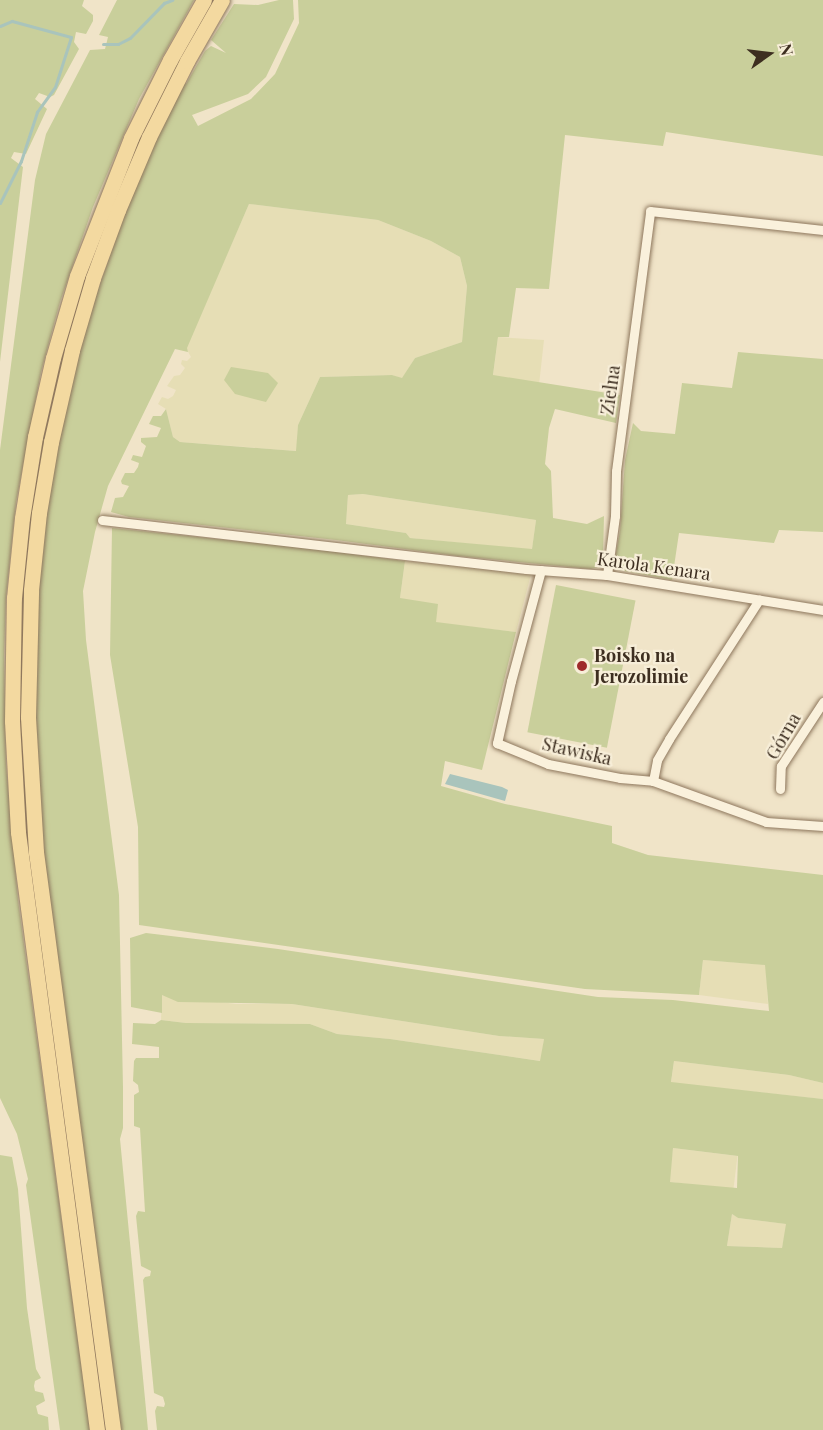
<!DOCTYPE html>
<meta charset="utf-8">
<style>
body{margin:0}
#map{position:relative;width:823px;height:1430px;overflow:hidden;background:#f0e4c8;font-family:"Playfair Display",serif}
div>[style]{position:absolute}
.farmland>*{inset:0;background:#e6deb5;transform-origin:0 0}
.green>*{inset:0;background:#c9cf9b;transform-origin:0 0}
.water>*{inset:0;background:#a9c4bc}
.stream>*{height:3px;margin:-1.5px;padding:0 1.5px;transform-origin:1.5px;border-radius:1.5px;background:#a9c4bc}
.roads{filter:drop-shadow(0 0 2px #8d765c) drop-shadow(0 0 2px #8d765c)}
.minor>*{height:9px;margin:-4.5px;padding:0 4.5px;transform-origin:4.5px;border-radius:4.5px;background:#faf1dc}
.primary>*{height:15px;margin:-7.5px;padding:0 7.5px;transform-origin:7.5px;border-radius:7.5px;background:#f3d9a0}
.dots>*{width:16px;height:16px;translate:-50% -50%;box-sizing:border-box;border:3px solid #f7eed8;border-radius:50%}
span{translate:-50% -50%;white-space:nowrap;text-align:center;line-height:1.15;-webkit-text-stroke:4.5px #f7eed8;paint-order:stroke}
.street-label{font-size:18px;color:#3d2e20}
.poi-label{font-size:18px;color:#3d2e20;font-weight:700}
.left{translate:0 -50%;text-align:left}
.north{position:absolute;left:739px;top:24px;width:60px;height:60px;-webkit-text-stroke:4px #f7eed8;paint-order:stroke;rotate:76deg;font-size:16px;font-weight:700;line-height:24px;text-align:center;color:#3d2e20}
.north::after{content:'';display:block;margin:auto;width:21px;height:27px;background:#3d2e20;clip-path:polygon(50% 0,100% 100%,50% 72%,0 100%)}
</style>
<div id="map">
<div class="farmland">
<i style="clip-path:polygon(249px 204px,378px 220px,431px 241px,460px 257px,467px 286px,462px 342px,415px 358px,402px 379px,392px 375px,320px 377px,298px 425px,297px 451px,180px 442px,173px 437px,166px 409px,158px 404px,162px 397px,168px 399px,173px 396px,176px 390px,167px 386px,174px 376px,180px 375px,185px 368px,181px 364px,182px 360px,187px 361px,191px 357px,186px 348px)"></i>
<i style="clip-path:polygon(498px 337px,544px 340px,539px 385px,493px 376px)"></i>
<i style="clip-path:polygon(363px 494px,536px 520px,532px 550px,410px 538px,406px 533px,346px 524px,348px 495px)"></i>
<i style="clip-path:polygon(405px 561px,531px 574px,516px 632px,436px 623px,400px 598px)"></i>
<i style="clip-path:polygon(703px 960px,766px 965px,768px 1004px,699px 995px)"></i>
<i style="clip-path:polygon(162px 995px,236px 1004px,292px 1004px,499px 1036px,544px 1039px,541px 1061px,390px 1039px,337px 1034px,310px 1024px,186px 1023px,161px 1020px)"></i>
<i style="clip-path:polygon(674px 1061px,789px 1075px,823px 1083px,823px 1099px,671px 1083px)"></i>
<i style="left:673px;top:1148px;width:65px;height:34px;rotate:7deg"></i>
<i style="clip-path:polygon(732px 1214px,738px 1218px,787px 1224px,782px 1248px,727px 1246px)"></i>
</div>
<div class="green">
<i style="clip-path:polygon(0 0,84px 0,82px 6px,93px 15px,93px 21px,86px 34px,76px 32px,74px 42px,79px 49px,54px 95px,50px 97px,39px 93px,35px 99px,47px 109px,26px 154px,14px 152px,11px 158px,23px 167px,0 362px)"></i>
<i style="clip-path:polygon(117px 0,194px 0,139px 99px,93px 207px,60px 302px,41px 372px,16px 502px,6px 597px,4px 655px,6px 765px,18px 900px,90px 1430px,60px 1430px,26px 1185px,28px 1179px,17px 1134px,0 1098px,0 450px,35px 180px,46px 134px,90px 50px,105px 49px,108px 37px,99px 35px)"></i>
<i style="clip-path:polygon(evenodd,279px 0,293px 0,294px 19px,266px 77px,248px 94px,192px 115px,198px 126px,251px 99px,275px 74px,299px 23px,298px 0,823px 0,823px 156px,666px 132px,663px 146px,565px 135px,549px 289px,516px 288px,509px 337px,498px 337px,493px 375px,620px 395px,616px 423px,555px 409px,549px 428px,545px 464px,551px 471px,553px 518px,587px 524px,604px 516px,603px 556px,598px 567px,591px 569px,458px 556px,336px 540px,129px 517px,111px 512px,115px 498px,123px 497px,129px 486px,122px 484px,121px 481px,125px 473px,134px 473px,138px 467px,139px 463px,131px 460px,133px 455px,142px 457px,146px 446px,141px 442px,141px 438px,157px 437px,161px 428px,149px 424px,153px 416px,161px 416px,166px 409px,173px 437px,180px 442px,296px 451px,298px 425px,320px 377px,392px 375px,402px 378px,415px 358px,462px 342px,467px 286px,460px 257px,431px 241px,378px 220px,249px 204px,187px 348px,188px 352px,175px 349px,108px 486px,95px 532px,83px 591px,86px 640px,119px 895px,123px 1087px,123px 1128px,120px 1139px,148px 1430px,120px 1430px,45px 865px,36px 746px,35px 645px,42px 544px,61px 425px,90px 313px,123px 218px,156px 139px,184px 81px,186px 84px,205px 51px,211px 46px,226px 53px,211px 40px,234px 4px,258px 5px,279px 0,363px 494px,536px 520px,532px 549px,410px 538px,406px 533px,346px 524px,348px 495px,363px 494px)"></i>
<i style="clip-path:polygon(738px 352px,823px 359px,823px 532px,779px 530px,774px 543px,679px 533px,672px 580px,619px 570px,614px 563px,620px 531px,625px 460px,633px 423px,641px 431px,675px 434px,682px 383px,732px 388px)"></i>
<i style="clip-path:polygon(231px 367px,268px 373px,278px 383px,266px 402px,235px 394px,224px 380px)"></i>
<i style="clip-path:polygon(evenodd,112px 528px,313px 549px,405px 561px,400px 598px,438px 604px,436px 622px,516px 632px,482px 770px,445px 761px,441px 786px,505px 804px,612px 826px,612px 843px,648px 855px,823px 875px,823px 1083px,789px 1075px,674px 1061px,671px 1082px,823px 1099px,823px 1430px,157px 1430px,155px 1411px,157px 1406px,164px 1407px,165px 1404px,163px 1397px,154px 1393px,143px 1280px,145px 1277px,150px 1276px,151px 1271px,141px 1266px,136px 1216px,138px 1211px,145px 1212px,140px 1128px,134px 1126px,134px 1095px,139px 1092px,138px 1085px,133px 1081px,134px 1061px,136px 1058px,159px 1058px,159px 1047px,132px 1044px,133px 1023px,155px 1024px,161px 1020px,186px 1023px,310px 1024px,337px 1034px,390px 1039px,540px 1061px,544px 1039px,499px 1036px,292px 1004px,178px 1002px,162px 995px,162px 1013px,131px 1007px,130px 938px,146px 933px,278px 949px,598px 997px,673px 1000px,769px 1011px,765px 965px,703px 960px,699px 995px,585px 989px,139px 925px,138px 827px,110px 655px,112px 528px,673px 1148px,738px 1156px,737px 1188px,670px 1182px,673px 1148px,112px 528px,732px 1214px,738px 1218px,786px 1224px,782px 1248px,727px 1246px,732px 1214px)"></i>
<i style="left:556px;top:585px;width:81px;height:150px;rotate:11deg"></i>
<i style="clip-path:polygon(0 1155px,12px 1157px,18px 1189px,27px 1308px,36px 1369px,41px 1378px,35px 1381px,34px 1386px,35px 1391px,43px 1393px,45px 1401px,36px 1406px,38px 1414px,48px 1417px,49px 1430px,0 1430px)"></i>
</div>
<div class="water">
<i style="clip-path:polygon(450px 774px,502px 787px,508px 790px,505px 801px,445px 784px)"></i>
</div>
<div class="stream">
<i style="left:0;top:26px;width:13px;rotate:-23deg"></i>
<i style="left:12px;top:21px;width:61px;rotate:15.2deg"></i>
<i style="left:71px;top:37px;width:52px;rotate:107.7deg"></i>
<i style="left:55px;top:87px;width:31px;rotate:126deg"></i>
<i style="left:37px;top:112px;width:52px;rotate:108.1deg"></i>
<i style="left:21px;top:161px;width:47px;rotate:116.6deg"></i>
<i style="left:103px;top:44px;width:15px"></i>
<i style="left:118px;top:44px;width:13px;rotate:-27deg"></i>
<i style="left:130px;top:38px;width:49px;rotate:-45.8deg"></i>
<i style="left:164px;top:3px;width:9px;rotate:-21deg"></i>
</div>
<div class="roads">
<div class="minor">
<i style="left:102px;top:520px;width:427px;rotate:6.6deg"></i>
<i style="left:526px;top:569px;width:81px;rotate:4.2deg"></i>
<i style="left:607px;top:575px;width:219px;rotate:9.2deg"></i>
<i style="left:541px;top:570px;width:115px;rotate:105.1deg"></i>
<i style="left:511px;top:681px;width:64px;rotate:102.7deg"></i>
<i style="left:497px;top:743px;width:55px;rotate:22.4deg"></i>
<i style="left:548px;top:764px;width:73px;rotate:11deg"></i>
<i style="left:620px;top:778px;width:33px;rotate:5deg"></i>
<i style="left:653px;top:781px;width:120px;rotate:19.9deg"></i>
<i style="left:766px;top:822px;width:57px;rotate:4deg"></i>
<i style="left:607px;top:575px;width:60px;rotate:-82.3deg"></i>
<i style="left:615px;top:516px;width:45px;rotate:-88.7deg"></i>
<i style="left:616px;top:471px;width:262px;rotate:-82.5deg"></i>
<i style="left:650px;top:211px;width:174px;rotate:6.3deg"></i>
<i style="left:653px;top:781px;width:21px;rotate:-79deg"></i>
<i style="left:657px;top:760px;width:24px;rotate:-60deg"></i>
<i style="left:669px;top:739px;width:166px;rotate:-57.1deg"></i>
<i style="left:780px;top:789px;width:23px;rotate:-88deg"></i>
<i style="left:781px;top:766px;width:77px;rotate:-56.7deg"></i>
</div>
<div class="primary">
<i style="left:97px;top:1430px;width:603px;rotate:-97.53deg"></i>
<i style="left:18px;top:832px;width:111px;rotate:-93.1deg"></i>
<i style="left:12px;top:721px;width:123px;rotate:-89.1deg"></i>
<i style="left:14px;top:598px;width:80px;rotate:-84.3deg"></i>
<i style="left:22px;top:518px;width:82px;rotate:-80.9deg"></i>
<i style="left:35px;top:437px;width:81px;rotate:-77.2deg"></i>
<i style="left:53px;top:358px;width:85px;rotate:-73.7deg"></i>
<i style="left:77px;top:276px;width:148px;rotate:-68.6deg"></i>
<i style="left:131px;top:138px;width:87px;rotate:-63.4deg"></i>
<i style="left:170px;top:60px;width:69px;rotate:-60.5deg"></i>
<i style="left:113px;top:1430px;width:583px;rotate:-97.59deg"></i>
<i style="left:36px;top:852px;width:135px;rotate:-93.4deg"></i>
<i style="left:28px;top:717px;width:127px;rotate:-88.6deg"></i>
<i style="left:31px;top:590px;width:77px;rotate:-84.1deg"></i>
<i style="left:39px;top:513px;width:72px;rotate:-80.4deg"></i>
<i style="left:51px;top:442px;width:94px;rotate:-77.1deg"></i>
<i style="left:72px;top:350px;width:75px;rotate:-73.7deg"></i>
<i style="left:93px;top:278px;width:72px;rotate:-69.8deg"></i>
<i style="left:118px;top:210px;width:79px;rotate:-67deg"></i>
<i style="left:149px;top:137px;width:85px;rotate:-63.4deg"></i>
<i style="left:187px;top:61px;width:70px;rotate:-60.2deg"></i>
</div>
</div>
<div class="dots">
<i style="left:582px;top:666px;background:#9e2a2b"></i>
</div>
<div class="street-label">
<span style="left:610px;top:390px;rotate:-82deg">Zielna</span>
<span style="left:654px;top:566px;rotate:8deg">Karola Kenara</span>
<span style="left:783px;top:736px;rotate:-60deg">Górna</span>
<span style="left:577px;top:751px;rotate:13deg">Stawiska</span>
</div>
<div class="poi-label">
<span class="left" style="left:594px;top:666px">Boisko na<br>Jerozolimie</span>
</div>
<div class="north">N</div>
</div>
